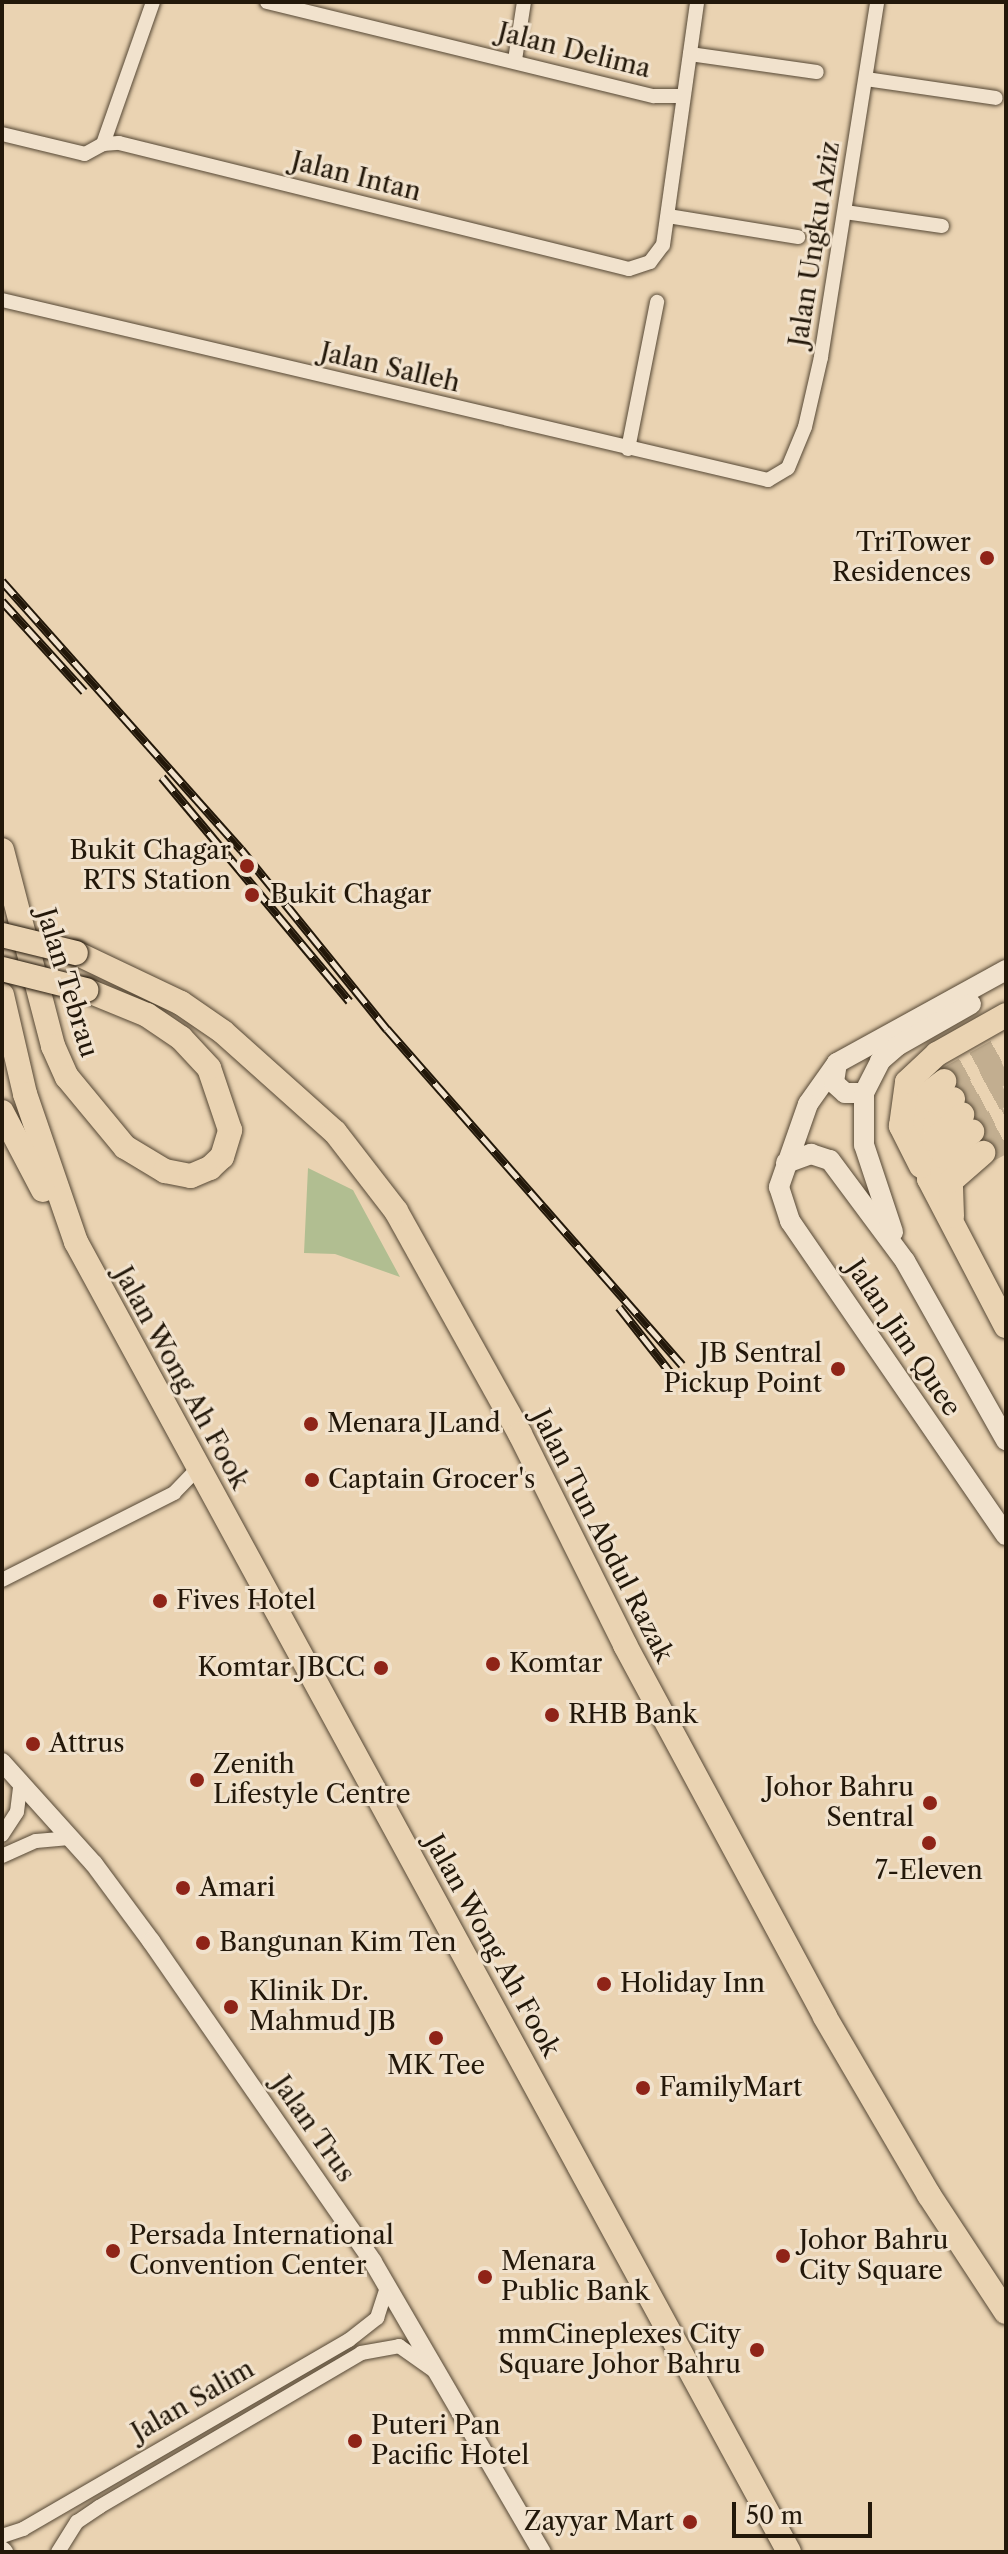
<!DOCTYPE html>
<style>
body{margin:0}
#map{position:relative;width:1008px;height:2554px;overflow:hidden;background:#ead3b2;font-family:"Libre Caslon Text",serif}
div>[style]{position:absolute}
.green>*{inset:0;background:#b1be91}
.trunk-tunnel>*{height:24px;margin-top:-12px;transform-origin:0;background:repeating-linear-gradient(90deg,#c2ae90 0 24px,transparent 0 36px)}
.roads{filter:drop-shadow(0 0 2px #554734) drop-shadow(0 0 2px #554734)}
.minor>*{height:14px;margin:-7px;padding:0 7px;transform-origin:7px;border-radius:7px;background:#f1e2cd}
.tertiary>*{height:18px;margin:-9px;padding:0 9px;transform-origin:9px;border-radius:9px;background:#f1e2cd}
.secondary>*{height:20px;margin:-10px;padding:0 10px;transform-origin:10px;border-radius:10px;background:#f1e2cd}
.primary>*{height:24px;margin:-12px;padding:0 12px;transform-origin:12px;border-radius:12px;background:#ead3b2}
.trunk>*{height:24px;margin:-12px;padding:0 12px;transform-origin:12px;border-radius:12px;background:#ead3b2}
.rail>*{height:9px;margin-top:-4.5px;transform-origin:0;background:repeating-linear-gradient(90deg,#f1e2cd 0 18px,#23180a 0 36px);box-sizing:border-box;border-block:2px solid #23180a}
.bridges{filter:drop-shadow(0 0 2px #23180a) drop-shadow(0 0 2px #23180a)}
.trunk-bridge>*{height:24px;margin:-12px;padding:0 12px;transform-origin:12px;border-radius:12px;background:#ead3b2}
.dots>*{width:22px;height:22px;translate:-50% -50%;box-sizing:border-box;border:4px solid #f1e2cd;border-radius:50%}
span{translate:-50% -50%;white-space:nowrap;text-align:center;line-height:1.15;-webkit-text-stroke:6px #f1e2cd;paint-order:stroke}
.street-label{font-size:26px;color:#23180a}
.poi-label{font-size:26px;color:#23180a}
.right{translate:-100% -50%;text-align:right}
.left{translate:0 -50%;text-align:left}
.frame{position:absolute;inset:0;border:4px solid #23180a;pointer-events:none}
.scale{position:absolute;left:732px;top:2502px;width:140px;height:36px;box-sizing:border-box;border:4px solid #23180a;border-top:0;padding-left:10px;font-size:24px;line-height:28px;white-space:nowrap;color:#23180a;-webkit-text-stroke:6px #f1e2cd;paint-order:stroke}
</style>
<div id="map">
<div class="green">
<i style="clip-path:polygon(308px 1168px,353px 1190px,400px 1277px,335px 1254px,304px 1253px)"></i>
</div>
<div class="trunk-tunnel">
<i style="left:944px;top:1081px;width:71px;rotate:-29.4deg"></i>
<i style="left:953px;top:1099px;width:60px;rotate:-27.8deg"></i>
<i style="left:962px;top:1115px;width:49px;rotate:-26.6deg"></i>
<i style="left:972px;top:1132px;width:38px;rotate:-25deg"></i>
<i style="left:983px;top:1153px;width:26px;rotate:-28deg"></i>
</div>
<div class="roads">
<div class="minor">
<i style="left:267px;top:2px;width:398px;rotate:13.7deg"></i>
<i style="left:654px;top:96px;width:29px"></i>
<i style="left:690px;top:54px;width:128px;rotate:8.1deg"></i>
<i style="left:515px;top:60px;width:59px;rotate:-81.2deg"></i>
<i style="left:866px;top:79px;width:131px;rotate:8.3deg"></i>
<i style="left:2px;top:134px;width:85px;rotate:13.5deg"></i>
<i style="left:85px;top:154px;width:21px;rotate:-29deg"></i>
<i style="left:103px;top:144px;width:16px;rotate:-4deg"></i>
<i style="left:119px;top:143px;width:525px;rotate:13.88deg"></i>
<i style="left:629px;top:269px;width:22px;rotate:-18deg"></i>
<i style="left:650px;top:262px;width:21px;rotate:-53deg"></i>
<i style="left:663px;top:245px;width:245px;rotate:-82deg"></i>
<i style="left:103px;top:144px;width:151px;rotate:-70.6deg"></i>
<i style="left:845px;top:212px;width:98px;rotate:8.2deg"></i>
<i style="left:668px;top:216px;width:132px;rotate:9.2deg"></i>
<i style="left:2px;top:300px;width:787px;rotate:13.22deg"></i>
<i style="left:768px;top:480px;width:23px;rotate:-31deg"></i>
<i style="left:788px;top:468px;width:44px;rotate:-67.5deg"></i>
<i style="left:805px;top:427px;width:72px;rotate:-77.1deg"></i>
<i style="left:821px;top:357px;width:359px;rotate:-81deg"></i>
<i style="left:628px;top:449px;width:150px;rotate:-78.8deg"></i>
<i style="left:2px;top:1580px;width:193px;rotate:-26.8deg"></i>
<i style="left:174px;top:1493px;width:35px;rotate:-46deg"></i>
<i style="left:2px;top:1835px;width:27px;rotate:-57deg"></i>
<i style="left:17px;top:1812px;width:32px;rotate:-83deg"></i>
<i style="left:2px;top:1856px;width:37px;rotate:-24deg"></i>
<i style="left:36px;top:1841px;width:36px;rotate:-5deg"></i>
<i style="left:2px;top:2536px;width:22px;rotate:-18deg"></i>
<i style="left:23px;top:2529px;width:377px;rotate:-30.1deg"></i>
<i style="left:349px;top:2340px;width:36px;rotate:-38deg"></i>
<i style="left:377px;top:2318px;width:32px;rotate:-72deg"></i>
<i style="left:58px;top:2552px;width:36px;rotate:-58deg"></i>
<i style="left:77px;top:2522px;width:27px;rotate:-34deg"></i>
<i style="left:99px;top:2507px;width:304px;rotate:-30.4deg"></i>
<i style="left:361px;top:2353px;width:39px;rotate:-10deg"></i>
<i style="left:399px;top:2346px;width:42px;rotate:35.2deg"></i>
</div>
<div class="tertiary">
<i style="left:2px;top:1762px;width:137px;rotate:48deg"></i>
<i style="left:94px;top:1864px;width:96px;rotate:53.5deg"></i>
<i style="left:151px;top:1941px;width:390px;rotate:55.3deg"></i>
<i style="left:373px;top:2262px;width:336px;rotate:59.8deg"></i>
<i style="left:2px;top:2550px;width:3px;rotate:45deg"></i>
</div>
<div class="secondary">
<i style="left:1006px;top:970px;width:193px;rotate:151.2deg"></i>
<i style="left:837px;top:1063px;width:50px;rotate:125.3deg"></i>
<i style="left:808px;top:1104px;width:88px;rotate:109.3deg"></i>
<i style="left:779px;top:1187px;width:36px;rotate:72deg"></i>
<i style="left:790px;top:1221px;width:381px;rotate:55.5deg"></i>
<i style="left:837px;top:1063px;width:20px;rotate:99deg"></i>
<i style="left:834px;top:1083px;width:15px;rotate:42deg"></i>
<i style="left:845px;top:1093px;width:19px"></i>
<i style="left:786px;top:1163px;width:27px;rotate:-20deg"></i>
<i style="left:811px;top:1154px;width:20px;rotate:18deg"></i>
<i style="left:830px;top:1160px;width:126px;rotate:53.4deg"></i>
<i style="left:905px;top:1261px;width:206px;rotate:60.6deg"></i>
<i style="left:893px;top:1232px;width:92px;rotate:-108.4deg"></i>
<i style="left:864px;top:1145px;width:52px;rotate:-90deg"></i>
<i style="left:864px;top:1093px;width:36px;rotate:-63deg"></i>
<i style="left:880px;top:1061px;width:23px;rotate:-41deg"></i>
<i style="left:897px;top:1046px;width:85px;rotate:-29.6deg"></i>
</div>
<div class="primary">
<i style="left:396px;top:1211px;width:255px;rotate:60.9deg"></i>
<i style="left:520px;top:1434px;width:236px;rotate:63.5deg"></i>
<i style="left:625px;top:1645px;width:422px;rotate:61.7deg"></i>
<i style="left:825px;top:2017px;width:206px;rotate:59.7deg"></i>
<i style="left:929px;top:2195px;width:140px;rotate:56.7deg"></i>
<i style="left:76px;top:1242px;width:1491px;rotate:61.44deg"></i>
</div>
<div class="trunk">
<i style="left:2px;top:850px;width:203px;rotate:75.4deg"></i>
<i style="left:53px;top:1046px;width:34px;rotate:66deg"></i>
<i style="left:67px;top:1077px;width:91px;rotate:50.4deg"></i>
<i style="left:125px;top:1147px;width:47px;rotate:31deg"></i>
<i style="left:165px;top:1171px;width:26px;rotate:11deg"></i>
<i style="left:191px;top:1176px;width:21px;rotate:-23deg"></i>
<i style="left:210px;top:1168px;width:16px;rotate:-43deg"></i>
<i style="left:222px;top:1157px;width:28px;rotate:-73deg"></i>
<i style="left:230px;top:1130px;width:65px;rotate:-108.7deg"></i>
<i style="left:209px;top:1068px;width:41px;rotate:-133deg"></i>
<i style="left:181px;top:1038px;width:41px;rotate:-145.9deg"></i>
<i style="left:147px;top:1015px;width:66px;rotate:-157.7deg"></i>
<i style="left:76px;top:953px;width:116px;rotate:25.5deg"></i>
<i style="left:181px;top:1003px;width:51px;rotate:34.6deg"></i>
<i style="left:223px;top:1032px;width:150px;rotate:41.8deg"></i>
<i style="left:335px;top:1132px;width:100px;rotate:52.3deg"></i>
<i style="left:2px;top:995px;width:102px;rotate:76.9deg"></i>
<i style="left:25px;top:1094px;width:157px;rotate:71deg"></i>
<i style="left:953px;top:1099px;width:17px;rotate:152deg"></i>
<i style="left:938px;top:1107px;width:20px;rotate:127deg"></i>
<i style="left:926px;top:1123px;width:56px;rotate:86.9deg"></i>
<i style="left:929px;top:1179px;width:166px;rotate:62.4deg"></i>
<i style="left:2px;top:1112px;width:88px;rotate:62.3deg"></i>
<i style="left:911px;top:1127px;width:23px;rotate:-83deg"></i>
<i style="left:914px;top:1104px;width:38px;rotate:-37deg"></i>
<i style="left:931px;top:1160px;width:20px;rotate:-81deg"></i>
<i style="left:934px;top:1140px;width:38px;rotate:-42deg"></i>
<i style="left:921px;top:1166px;width:45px;rotate:-116.6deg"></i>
<i style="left:901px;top:1126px;width:44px;rotate:-82.2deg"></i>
<i style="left:907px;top:1082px;width:41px;rotate:-43deg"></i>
<i style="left:937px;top:1054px;width:79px;rotate:-29.5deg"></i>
<i style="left:942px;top:1180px;width:23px;rotate:-85deg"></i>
<i style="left:944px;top:1157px;width:38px;rotate:-42deg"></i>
<i style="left:952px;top:1216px;width:35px;rotate:-92deg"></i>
<i style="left:951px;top:1181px;width:43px;rotate:-41.2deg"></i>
</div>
</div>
<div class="rail">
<i style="left:2px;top:581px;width:359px;rotate:48.3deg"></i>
<i style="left:241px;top:849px;width:232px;rotate:51deg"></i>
<i style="left:387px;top:1029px;width:447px;rotate:48.7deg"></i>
<i style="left:2px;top:601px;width:122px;rotate:47.7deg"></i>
<i style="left:162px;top:777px;width:292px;rotate:50.1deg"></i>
<i style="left:619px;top:1307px;width:84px;rotate:51.8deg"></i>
</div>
<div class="bridges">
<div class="trunk-bridge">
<i style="left:2px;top:935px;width:76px;rotate:13.7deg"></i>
<i style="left:2px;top:969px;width:87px;rotate:14deg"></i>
</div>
</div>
<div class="dots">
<i style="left:987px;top:558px;background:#8f2418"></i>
<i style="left:247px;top:866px;background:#8f2418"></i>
<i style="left:252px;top:895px;background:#8f2418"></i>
<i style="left:838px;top:1369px;background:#8f2418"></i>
<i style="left:311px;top:1424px;background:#8f2418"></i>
<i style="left:312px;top:1480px;background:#8f2418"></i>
<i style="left:160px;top:1601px;background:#8f2418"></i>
<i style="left:493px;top:1664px;background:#8f2418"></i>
<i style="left:381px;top:1668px;background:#8f2418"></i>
<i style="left:552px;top:1715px;background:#8f2418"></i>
<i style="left:33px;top:1744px;background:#8f2418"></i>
<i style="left:197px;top:1780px;background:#8f2418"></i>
<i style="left:930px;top:1803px;background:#8f2418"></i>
<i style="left:929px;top:1843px;background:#8f2418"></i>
<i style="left:183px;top:1888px;background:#8f2418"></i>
<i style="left:203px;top:1943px;background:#8f2418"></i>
<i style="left:604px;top:1984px;background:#8f2418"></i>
<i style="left:231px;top:2007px;background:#8f2418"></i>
<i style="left:436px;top:2038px;background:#8f2418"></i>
<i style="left:643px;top:2088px;background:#8f2418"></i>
<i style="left:113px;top:2251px;background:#8f2418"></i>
<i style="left:783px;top:2256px;background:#8f2418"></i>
<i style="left:485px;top:2277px;background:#8f2418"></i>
<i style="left:757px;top:2350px;background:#8f2418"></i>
<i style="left:355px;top:2441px;background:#8f2418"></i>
<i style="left:690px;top:2522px;background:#8f2418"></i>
</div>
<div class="street-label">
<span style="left:574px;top:51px;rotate:14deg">Jalan Delima</span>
<span style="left:356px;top:177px;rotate:14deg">Jalan Intan</span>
<span style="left:815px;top:244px;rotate:-81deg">Jalan Ungku Aziz</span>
<span style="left:390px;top:368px;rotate:13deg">Jalan Salleh</span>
<span style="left:67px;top:983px;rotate:73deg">Jalan Tebrau</span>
<span style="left:903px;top:1338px;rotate:56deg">Jalan Jim Quee</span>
<span style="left:181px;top:1378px;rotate:61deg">Jalan Wong Ah Fook</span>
<span style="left:602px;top:1536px;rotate:63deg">Jalan Tun Abdul Razak</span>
<span style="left:492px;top:1946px;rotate:61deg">Jalan Wong Ah Fook</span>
<span style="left:313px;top:2129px;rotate:55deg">Jalan Trus</span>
<span style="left:193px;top:2401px;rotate:-30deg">Jalan Salim</span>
</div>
<div class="poi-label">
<span class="right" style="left:971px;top:558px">TriTower<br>Residences</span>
<span class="right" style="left:231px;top:866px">Bukit Chagar<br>RTS Station</span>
<span class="left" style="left:270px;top:895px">Bukit Chagar</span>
<span class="right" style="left:822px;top:1369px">JB Sentral<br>Pickup Point</span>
<span class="left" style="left:327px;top:1424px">Menara JLand</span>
<span class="left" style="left:328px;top:1480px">Captain Grocer's</span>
<span class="left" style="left:176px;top:1601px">Fives Hotel</span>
<span class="left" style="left:509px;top:1664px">Komtar</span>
<span class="right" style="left:365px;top:1668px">Komtar JBCC</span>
<span class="left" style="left:568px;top:1715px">RHB Bank</span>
<span class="left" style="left:49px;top:1744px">Attrus</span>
<span class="left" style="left:213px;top:1780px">Zenith<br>Lifestyle Centre</span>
<span class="right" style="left:914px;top:1803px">Johor Bahru<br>Sentral</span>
<span style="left:929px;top:1871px">7-Eleven</span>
<span class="left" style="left:199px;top:1888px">Amari</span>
<span class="left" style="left:219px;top:1943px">Bangunan Kim Ten</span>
<span class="left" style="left:620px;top:1984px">Holiday Inn</span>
<span class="left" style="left:249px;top:2007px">Klinik Dr.<br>Mahmud JB</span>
<span style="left:436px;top:2066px">MK Tee</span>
<span class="left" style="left:659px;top:2088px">FamilyMart</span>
<span class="left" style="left:129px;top:2251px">Persada International<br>Convention Center</span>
<span class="left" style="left:799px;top:2256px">Johor Bahru<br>City Square</span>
<span class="left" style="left:501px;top:2277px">Menara<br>Public Bank</span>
<span class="right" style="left:741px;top:2350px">mmCineplexes City<br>Square Johor Bahru</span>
<span class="left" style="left:371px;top:2441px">Puteri Pan<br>Pacific Hotel</span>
<span class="right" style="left:674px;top:2522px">Zayyar Mart</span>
</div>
<div class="frame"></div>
<div class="scale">50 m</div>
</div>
